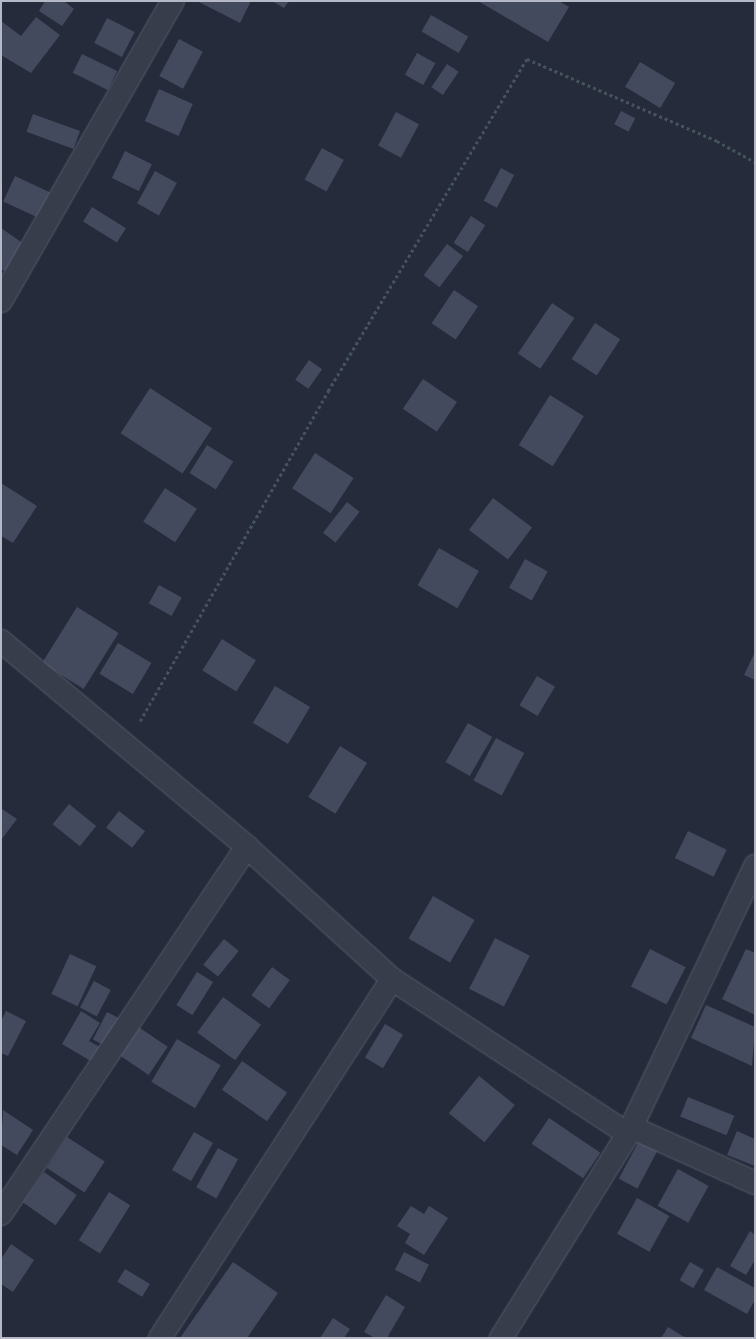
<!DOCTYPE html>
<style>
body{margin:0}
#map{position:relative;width:756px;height:1339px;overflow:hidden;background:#252b3b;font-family:"Titillium Web",sans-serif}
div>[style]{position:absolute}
.building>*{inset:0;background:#444a5d;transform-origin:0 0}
.path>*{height:2.5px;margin-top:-1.25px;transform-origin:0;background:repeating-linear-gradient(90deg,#45535a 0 3px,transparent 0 6px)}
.roads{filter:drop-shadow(0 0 1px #575b6a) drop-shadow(0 0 1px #575b6a)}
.street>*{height:22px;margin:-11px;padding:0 11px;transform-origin:11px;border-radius:11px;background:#383d4c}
span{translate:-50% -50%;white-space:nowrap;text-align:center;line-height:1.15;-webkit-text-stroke:3.5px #1e2231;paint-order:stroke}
.frame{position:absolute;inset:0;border:2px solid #b4b8c7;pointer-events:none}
</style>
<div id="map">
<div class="building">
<i style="clip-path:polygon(45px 1px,64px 1px,74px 9px,62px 26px,39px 11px)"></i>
<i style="clip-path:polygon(197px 1px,251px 1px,240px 23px)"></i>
<i style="clip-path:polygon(272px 1px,289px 1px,284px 8px)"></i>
<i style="clip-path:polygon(478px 1px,559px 1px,569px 7px,548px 42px)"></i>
<i style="left:431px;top:15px;width:43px;height:19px;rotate:30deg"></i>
<i style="clip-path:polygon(36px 17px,60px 35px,31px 73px,1px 55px,1px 21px,21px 36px)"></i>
<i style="left:107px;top:18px;width:31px;height:28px;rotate:27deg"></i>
<i style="left:179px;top:39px;width:27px;height:42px;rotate:28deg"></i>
<i style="left:417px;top:53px;width:21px;height:25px;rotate:29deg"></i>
<i style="left:82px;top:54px;width:39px;height:21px;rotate:26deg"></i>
<i style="left:640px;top:62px;width:41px;height:29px;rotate:31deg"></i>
<i style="left:447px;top:64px;width:14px;height:28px;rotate:34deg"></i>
<i style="left:159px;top:89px;width:37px;height:35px;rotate:24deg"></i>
<i style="left:621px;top:111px;width:16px;height:15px;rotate:27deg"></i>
<i style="left:396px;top:112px;width:26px;height:38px;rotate:28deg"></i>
<i style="left:33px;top:114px;width:50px;height:19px;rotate:20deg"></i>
<i style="left:322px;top:148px;width:25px;height:36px;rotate:29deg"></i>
<i style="left:125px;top:151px;width:30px;height:30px;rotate:26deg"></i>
<i style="left:501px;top:168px;width:15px;height:37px;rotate:28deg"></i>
<i style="left:155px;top:171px;width:25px;height:37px;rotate:29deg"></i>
<i style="left:15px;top:176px;width:40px;height:28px;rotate:25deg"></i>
<i style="left:92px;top:207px;width:40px;height:17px;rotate:32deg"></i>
<i style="left:471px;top:216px;width:17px;height:32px;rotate:33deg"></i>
<i style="clip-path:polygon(1px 228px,27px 246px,8px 273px,1px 269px)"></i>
<i style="left:447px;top:244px;width:20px;height:39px;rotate:37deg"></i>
<i style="left:454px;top:290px;width:29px;height:40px;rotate:34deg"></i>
<i style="left:552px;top:303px;width:27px;height:61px;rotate:34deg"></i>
<i style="left:595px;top:323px;width:30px;height:43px;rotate:33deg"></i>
<i style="left:309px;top:360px;width:16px;height:24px;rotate:35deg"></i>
<i style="left:423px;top:379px;width:41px;height:36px;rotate:34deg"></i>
<i style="left:150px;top:388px;width:74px;height:54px;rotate:33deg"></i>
<i style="left:550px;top:395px;width:40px;height:59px;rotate:32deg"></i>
<i style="left:207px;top:445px;width:31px;height:33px;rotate:32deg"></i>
<i style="left:315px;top:453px;width:46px;height:42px;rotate:33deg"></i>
<i style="clip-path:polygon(1px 483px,37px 506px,13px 543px,1px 536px)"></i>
<i style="left:165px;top:488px;width:38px;height:40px;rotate:33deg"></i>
<i style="left:493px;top:498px;width:49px;height:40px;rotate:37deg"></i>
<i style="left:347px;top:502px;width:16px;height:39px;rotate:38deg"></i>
<i style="left:439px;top:548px;width:46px;height:43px;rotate:30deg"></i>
<i style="left:525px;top:559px;width:26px;height:33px;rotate:29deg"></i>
<i style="left:159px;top:585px;width:26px;height:21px;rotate:29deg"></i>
<i style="left:77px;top:607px;width:49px;height:66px;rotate:32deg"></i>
<i style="left:222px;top:639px;width:40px;height:37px;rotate:32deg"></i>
<i style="left:118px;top:643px;width:39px;height:36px;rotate:31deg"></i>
<i style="clip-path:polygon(755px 652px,755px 680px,744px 675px)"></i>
<i style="left:537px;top:676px;width:21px;height:34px;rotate:31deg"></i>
<i style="left:275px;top:686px;width:41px;height:43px;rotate:31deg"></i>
<i style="left:468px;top:723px;width:28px;height:45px;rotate:30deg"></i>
<i style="left:496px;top:738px;width:32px;height:48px;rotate:28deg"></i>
<i style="left:340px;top:746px;width:32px;height:60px;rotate:32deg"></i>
<i style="left:69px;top:804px;width:35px;height:26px;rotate:39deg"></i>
<i style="clip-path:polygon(2px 809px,17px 819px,1px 840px,1px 810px)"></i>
<i style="left:119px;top:811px;width:33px;height:21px;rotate:38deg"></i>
<i style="left:688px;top:831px;width:43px;height:30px;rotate:26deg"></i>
<i style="left:433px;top:896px;width:48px;height:49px;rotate:30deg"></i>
<i style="left:495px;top:938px;width:39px;height:57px;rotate:27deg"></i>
<i style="left:224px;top:939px;width:19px;height:33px;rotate:39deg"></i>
<i style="left:650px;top:949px;width:40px;height:42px;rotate:27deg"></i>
<i style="clip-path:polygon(746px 949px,755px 953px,755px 1015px,722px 999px)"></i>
<i style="left:70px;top:954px;width:29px;height:44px;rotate:25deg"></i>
<i style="left:272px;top:967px;width:22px;height:35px;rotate:36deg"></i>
<i style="left:197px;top:972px;width:19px;height:39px;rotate:32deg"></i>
<i style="left:94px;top:981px;width:19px;height:30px;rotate:28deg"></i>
<i style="left:223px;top:997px;width:47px;height:44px;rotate:36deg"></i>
<i style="clip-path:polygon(706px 1005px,755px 1027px,752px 1066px,691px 1038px)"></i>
<i style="clip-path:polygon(6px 1011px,26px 1021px,8px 1056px,1px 1053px,1px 1021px)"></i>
<i style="clip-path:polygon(81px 1011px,100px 1023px,89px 1041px,103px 1049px,94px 1063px,62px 1044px)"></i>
<i style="left:107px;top:1012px;width:18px;height:31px;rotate:27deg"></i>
<i style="left:385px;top:1024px;width:21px;height:39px;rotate:31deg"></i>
<i style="left:137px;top:1026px;width:37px;height:34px;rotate:34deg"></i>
<i style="left:177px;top:1039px;width:51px;height:50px;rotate:31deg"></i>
<i style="left:242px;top:1061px;width:55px;height:35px;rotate:35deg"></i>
<i style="left:479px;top:1076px;width:46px;height:48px;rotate:39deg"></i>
<i style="left:688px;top:1097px;width:50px;height:21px;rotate:22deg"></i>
<i style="clip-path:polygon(3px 1110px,33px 1130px,17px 1155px,1px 1145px)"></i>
<i style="left:549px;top:1118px;width:62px;height:31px;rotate:34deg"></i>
<i style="clip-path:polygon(737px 1131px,755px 1139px,755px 1166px,727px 1155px)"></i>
<i style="left:194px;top:1132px;width:22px;height:44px;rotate:30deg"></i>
<i style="left:67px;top:1137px;width:45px;height:37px;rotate:33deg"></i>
<i style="left:640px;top:1139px;width:21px;height:45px;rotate:28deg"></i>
<i style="left:218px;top:1148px;width:23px;height:45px;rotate:29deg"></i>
<i style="left:678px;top:1169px;width:35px;height:42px;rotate:29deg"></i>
<i style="left:44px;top:1172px;width:40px;height:37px;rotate:35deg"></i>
<i style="left:109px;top:1192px;width:25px;height:57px;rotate:32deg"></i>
<i style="left:637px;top:1198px;width:37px;height:41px;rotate:29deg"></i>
<i style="clip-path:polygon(411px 1206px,424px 1214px,429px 1206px,448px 1218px,424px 1255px,405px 1243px,410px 1234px,397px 1226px)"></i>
<i style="clip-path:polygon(750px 1231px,755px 1235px,755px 1260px,746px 1275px,730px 1266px)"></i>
<i style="clip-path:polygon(11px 1244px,34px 1260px,13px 1292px,1px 1284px,1px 1259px)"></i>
<i style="left:404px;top:1252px;width:28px;height:20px;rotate:27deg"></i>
<i style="clip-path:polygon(233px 1262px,278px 1293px,247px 1338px,180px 1338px)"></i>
<i style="left:690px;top:1262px;width:16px;height:21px;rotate:30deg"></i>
<i style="clip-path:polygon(717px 1267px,755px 1288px,755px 1300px,747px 1314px,704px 1290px)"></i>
<i style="left:125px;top:1269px;width:29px;height:15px;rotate:31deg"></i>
<i style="clip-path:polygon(386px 1295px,405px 1307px,387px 1338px,375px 1338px,364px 1332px)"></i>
<i style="clip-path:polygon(333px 1318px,350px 1329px,344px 1338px,320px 1338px)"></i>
<i style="clip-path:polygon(668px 1327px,686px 1338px,661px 1338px)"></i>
</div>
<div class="path">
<i style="left:140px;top:721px;width:380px;rotate:-60.3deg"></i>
<i style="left:328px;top:391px;width:387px;rotate:-59.1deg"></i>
<i style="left:527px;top:59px;width:207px;rotate:23.3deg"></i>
<i style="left:717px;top:141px;width:43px;rotate:28.9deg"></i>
</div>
<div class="roads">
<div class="street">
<i style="left:1px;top:301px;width:346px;rotate:-60.2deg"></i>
<i style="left:1px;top:641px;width:321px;rotate:39.9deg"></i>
<i style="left:247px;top:847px;width:196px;rotate:42.3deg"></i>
<i style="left:392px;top:979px;width:282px;rotate:33.3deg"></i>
<i style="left:631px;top:1127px;width:136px;rotate:24.3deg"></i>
<i style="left:1px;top:1214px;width:442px;rotate:-56.2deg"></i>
<i style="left:160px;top:1338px;width:427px;rotate:-57.1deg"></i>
<i style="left:501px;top:1338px;width:240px;rotate:-58.1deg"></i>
<i style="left:628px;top:1134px;width:297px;rotate:-64.6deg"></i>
</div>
</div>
<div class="frame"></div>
</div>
